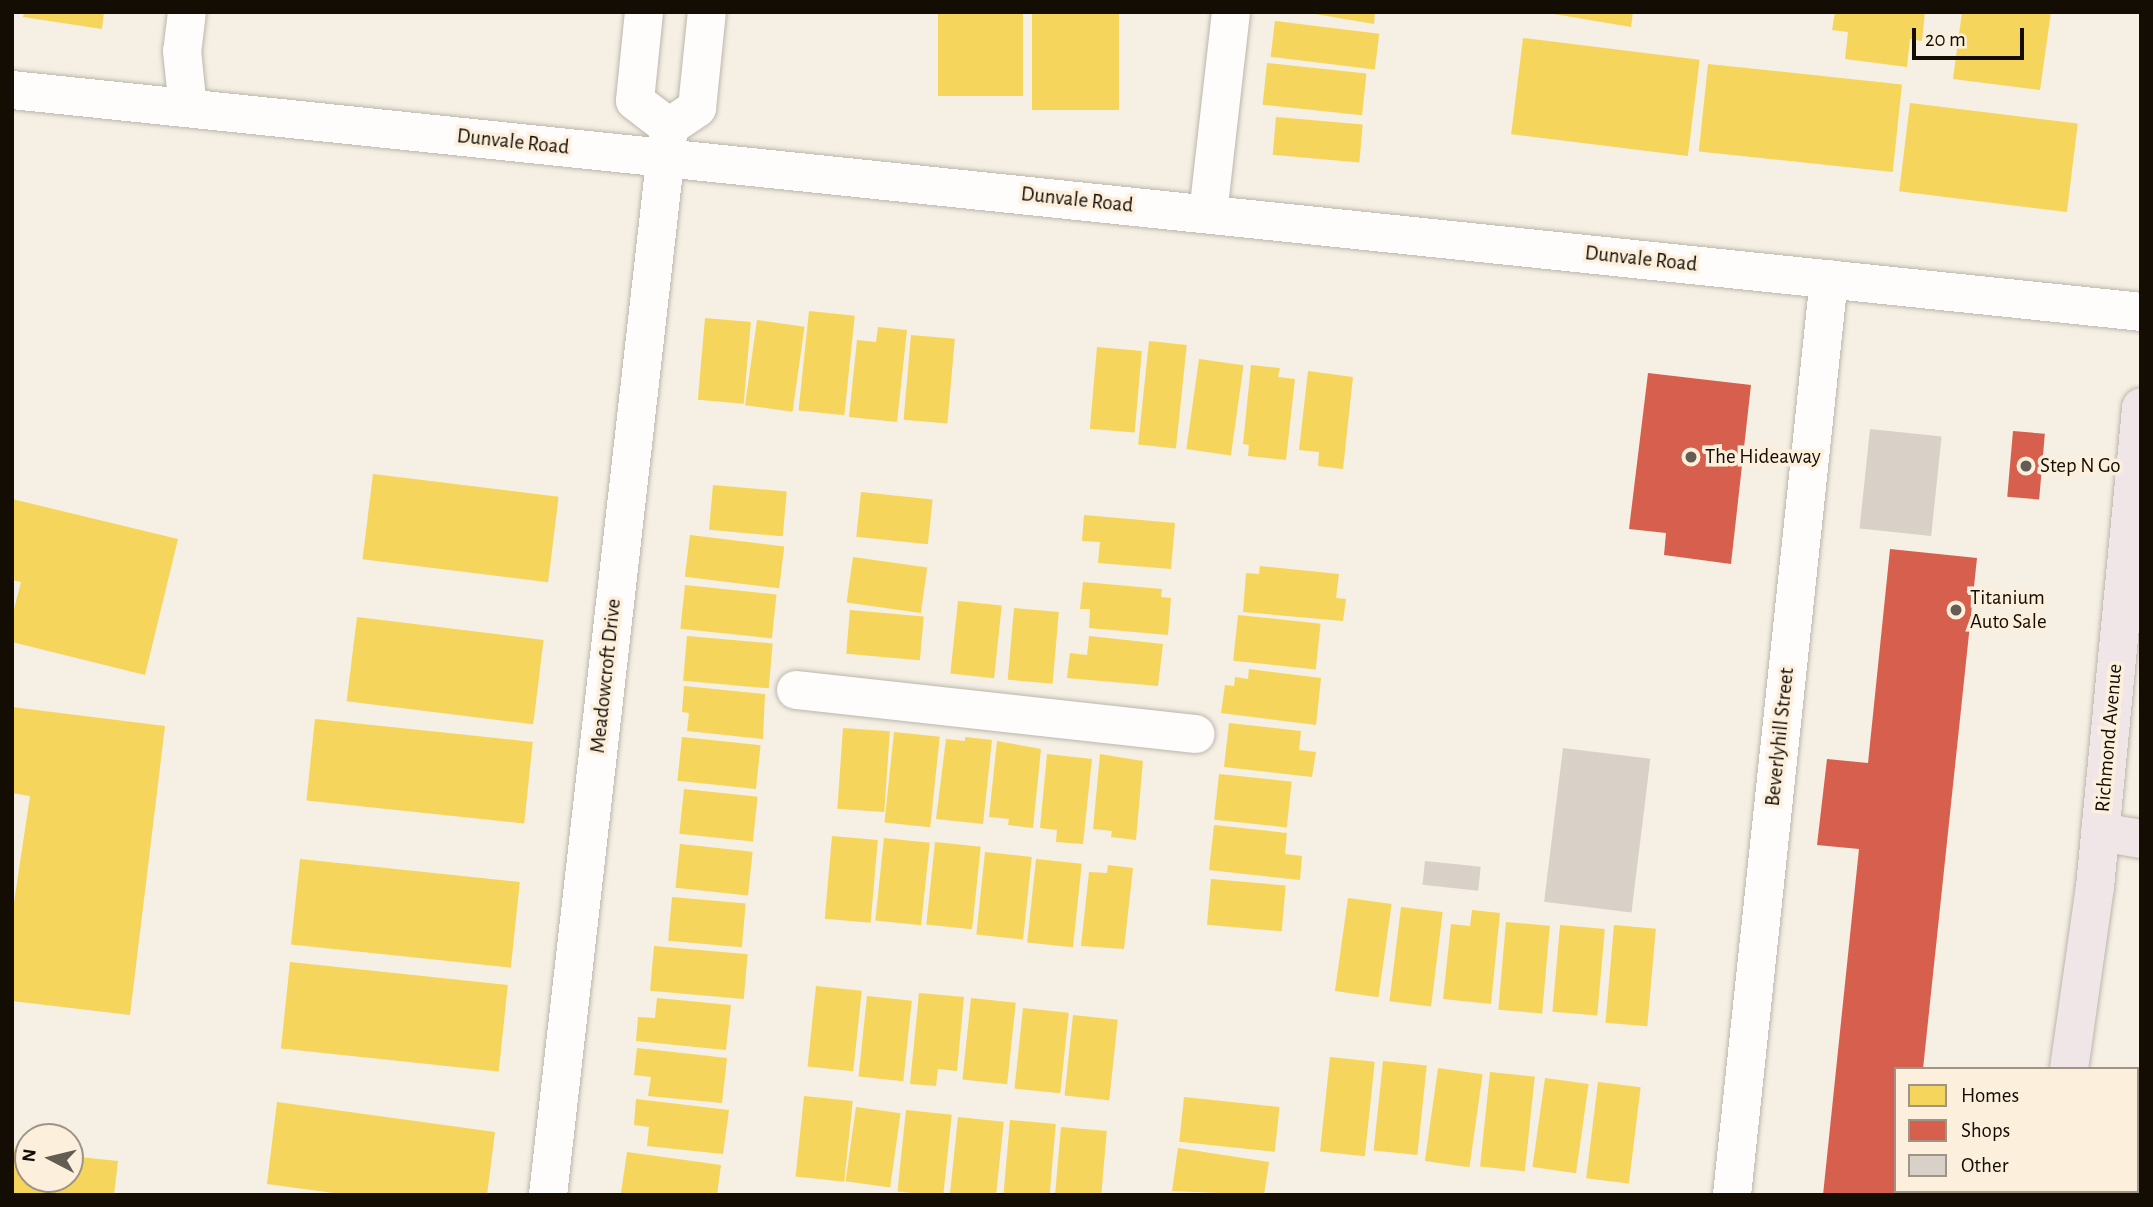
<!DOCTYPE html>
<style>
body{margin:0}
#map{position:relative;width:2153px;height:1207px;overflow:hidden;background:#f5efe4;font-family:"Alegreya Sans",sans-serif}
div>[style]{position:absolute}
.homes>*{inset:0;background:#f6d55c;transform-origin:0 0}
.shops>*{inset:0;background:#d6604d;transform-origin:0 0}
.building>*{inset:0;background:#d9d1c7;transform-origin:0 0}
.roads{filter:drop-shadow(0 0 2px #bcb6ab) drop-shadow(0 0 2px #bcb6ab)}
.minor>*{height:38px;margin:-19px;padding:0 19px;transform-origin:19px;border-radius:19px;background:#fefdfb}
.major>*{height:38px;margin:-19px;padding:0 19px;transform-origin:19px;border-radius:19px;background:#f0e6e7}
.dots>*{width:19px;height:19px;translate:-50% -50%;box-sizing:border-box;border:4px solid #fcf0dd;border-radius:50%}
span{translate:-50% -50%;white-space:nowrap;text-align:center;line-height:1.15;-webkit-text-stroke:7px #fcf0dd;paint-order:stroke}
.street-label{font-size:21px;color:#140d04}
.poi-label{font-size:21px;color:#140d04}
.left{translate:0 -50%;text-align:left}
.frame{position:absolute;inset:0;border:14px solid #140d04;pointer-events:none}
.legend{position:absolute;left:1894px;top:1067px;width:245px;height:126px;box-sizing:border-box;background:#fcf0dd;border:2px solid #9f9586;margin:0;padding:9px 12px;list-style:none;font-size:21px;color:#140d04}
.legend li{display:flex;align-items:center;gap:14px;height:35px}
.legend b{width:35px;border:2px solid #9f9586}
.north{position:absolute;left:14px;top:1123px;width:70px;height:70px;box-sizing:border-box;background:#fcf0dd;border:2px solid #9f9586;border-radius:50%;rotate:277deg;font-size:19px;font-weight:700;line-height:28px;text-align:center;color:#140d04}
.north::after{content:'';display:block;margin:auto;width:24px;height:32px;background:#635c52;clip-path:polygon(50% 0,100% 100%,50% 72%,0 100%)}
.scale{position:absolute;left:1912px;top:28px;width:112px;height:32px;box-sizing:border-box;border:4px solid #140d04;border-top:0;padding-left:9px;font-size:21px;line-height:24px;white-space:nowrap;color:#140d04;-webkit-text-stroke:5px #fcf0dd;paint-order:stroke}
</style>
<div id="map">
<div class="homes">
<i style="clip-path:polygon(24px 12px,104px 12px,102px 29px,23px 17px)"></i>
<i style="left:938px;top:12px;width:85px;height:84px"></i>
<i style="left:1032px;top:12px;width:87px;height:98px"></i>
<i style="clip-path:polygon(1304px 12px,1375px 12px,1374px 24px)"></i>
<i style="clip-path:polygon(1542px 12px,1633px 12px,1631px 27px)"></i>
<i style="clip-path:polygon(1835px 12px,1925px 12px,1922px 41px,1910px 39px,1907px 67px,1845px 59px,1848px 32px,1832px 30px)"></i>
<i style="clip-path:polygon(1962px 12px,2051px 12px,2040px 90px,1953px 79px)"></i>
<i style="left:1275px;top:21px;width:105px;height:36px;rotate:7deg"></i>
<i style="left:1523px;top:38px;width:178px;height:97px;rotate:7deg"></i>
<i style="left:1267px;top:63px;width:100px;height:42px;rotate:6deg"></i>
<i style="left:1708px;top:64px;width:195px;height:88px;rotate:6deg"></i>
<i style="left:1910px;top:103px;width:169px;height:89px;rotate:7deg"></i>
<i style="left:1276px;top:117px;width:87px;height:38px;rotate:5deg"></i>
<i style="left:809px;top:311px;width:46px;height:100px;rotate:6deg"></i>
<i style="left:705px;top:318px;width:46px;height:82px;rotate:5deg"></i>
<i style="left:757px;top:320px;width:48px;height:86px;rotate:8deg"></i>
<i style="clip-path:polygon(878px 327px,907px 330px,897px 422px,849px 417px,857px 340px,876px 342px)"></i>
<i style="left:911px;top:335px;width:44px;height:85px;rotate:5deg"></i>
<i style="left:1149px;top:341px;width:38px;height:104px;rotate:6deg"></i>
<i style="left:1097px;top:347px;width:45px;height:82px;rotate:5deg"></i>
<i style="left:1199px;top:359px;width:45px;height:91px;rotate:8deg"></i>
<i style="clip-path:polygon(1251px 365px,1280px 368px,1278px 377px,1295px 379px,1286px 460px,1248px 456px,1249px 445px,1243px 444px)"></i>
<i style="clip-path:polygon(1308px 371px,1353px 377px,1343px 469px,1318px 466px,1319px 452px,1299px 450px)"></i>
<i style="left:373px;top:474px;width:187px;height:86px;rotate:7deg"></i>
<i style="left:713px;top:485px;width:74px;height:45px;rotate:5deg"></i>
<i style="left:861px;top:492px;width:72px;height:45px;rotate:6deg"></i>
<i style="clip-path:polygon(12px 499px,178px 539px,145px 675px,12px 642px,12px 617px,21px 582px,12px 580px)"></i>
<i style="clip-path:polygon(1084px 515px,1175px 523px,1171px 569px,1098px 563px,1100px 542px,1082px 541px)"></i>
<i style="left:690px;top:535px;width:95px;height:42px;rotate:7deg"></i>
<i style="left:853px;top:557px;width:75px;height:46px;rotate:8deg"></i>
<i style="clip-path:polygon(1260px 566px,1339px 574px,1336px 598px,1346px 599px,1343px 621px,1243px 612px,1246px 573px,1259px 574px)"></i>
<i style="clip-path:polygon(1083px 582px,1162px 589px,1161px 597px,1171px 598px,1168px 635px,1089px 628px,1090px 609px,1080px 609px)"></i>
<i style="left:685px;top:585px;width:92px;height:44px;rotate:6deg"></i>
<i style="left:958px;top:601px;width:44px;height:73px;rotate:6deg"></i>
<i style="left:1014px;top:608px;width:45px;height:72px;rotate:5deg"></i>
<i style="left:850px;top:610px;width:74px;height:44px;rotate:5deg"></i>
<i style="left:1238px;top:615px;width:83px;height:46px;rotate:6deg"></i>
<i style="left:357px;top:617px;width:188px;height:85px;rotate:7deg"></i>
<i style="left:687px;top:636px;width:86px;height:45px;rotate:5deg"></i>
<i style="clip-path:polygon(1089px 636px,1163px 644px,1158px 686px,1067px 678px,1070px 653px,1087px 655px)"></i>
<i style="clip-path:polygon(1249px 669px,1321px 678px,1316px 725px,1221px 713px,1225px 685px,1234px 686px,1235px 677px,1248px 679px)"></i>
<i style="clip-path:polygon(684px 686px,765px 694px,763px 739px,687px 731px,689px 713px,682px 712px)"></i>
<i style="clip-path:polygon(12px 707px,165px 726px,130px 1015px,12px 1001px,12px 916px,30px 796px,12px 793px)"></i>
<i style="left:315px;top:719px;width:219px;height:82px;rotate:6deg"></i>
<i style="clip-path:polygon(1229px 723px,1301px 731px,1299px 750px,1316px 752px,1312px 777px,1224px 767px)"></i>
<i style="left:843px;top:728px;width:47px;height:81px;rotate:4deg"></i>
<i style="left:894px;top:732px;width:46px;height:91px;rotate:6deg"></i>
<i style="left:682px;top:737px;width:79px;height:44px;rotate:6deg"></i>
<i style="clip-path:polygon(965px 737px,992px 740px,983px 824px,936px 819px,946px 739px,965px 741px)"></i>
<i style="clip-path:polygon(997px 741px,1041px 749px,1033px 828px,1008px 825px,1009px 819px,989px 817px)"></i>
<i style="clip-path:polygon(1047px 754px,1092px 759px,1083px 844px,1056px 842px,1057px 830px,1040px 828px)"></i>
<i style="clip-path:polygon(1100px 754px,1143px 761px,1136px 840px,1111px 837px,1112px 831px,1093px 829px)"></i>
<i style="left:1219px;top:774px;width:73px;height:46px;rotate:6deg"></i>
<i style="left:684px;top:789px;width:74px;height:45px;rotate:6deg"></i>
<i style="clip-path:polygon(1214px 825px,1287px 833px,1285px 854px,1302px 856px,1300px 880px,1209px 870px)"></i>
<i style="left:832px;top:836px;width:46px;height:83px;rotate:5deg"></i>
<i style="left:884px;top:838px;width:46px;height:83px;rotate:6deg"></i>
<i style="left:935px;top:842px;width:46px;height:83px;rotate:6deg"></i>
<i style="left:680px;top:844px;width:73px;height:44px;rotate:6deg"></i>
<i style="left:985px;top:852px;width:47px;height:83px;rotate:6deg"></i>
<i style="left:300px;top:859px;width:221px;height:86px;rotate:6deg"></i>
<i style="left:1036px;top:859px;width:46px;height:84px;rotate:6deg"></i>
<i style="clip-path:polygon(1108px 865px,1133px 868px,1124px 949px,1081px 946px,1089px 872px,1107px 873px)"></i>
<i style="left:1211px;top:879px;width:75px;height:46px;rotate:5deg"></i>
<i style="left:672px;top:897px;width:74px;height:44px;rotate:5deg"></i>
<i style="left:1348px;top:898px;width:44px;height:94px;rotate:8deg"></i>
<i style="left:1401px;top:907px;width:42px;height:95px;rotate:7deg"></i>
<i style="clip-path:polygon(1472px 910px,1500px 913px,1491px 1004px,1443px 999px,1451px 924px,1470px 926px)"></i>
<i style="left:1506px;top:922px;width:44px;height:88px;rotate:5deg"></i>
<i style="left:1560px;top:925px;width:45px;height:87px;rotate:5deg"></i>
<i style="left:1614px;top:925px;width:42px;height:98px;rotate:5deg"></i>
<i style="left:654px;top:946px;width:94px;height:45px;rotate:5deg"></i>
<i style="left:290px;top:962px;width:219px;height:87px;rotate:6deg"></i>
<i style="left:816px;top:986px;width:46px;height:81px;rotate:6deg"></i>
<i style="clip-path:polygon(919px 993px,964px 997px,957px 1071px,938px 1069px,936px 1086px,910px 1084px)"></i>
<i style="left:867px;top:996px;width:45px;height:81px;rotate:6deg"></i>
<i style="clip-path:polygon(657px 998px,731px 1005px,726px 1050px,636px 1041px,638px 1017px,655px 1018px)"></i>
<i style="left:971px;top:998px;width:45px;height:82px;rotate:6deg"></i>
<i style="left:1023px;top:1008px;width:46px;height:81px;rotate:6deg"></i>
<i style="left:1073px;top:1015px;width:45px;height:81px;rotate:6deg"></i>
<i style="clip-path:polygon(637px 1048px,727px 1058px,722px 1103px,648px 1096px,651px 1077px,634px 1075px)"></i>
<i style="left:1330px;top:1057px;width:45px;height:95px;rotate:6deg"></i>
<i style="left:1383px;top:1061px;width:44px;height:90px;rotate:6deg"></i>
<i style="left:1438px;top:1068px;width:45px;height:94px;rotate:8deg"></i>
<i style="left:1490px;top:1072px;width:45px;height:95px;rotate:6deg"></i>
<i style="left:1545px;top:1078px;width:44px;height:90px;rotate:8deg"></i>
<i style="left:1598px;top:1082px;width:43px;height:97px;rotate:7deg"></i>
<i style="left:804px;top:1096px;width:49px;height:81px;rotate:6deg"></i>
<i style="left:1184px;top:1097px;width:96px;height:45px;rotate:6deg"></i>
<i style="clip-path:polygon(636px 1099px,729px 1110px,723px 1154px,647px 1146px,649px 1127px,634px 1125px)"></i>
<i style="clip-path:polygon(277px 1102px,495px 1132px,487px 1195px,348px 1195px,267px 1184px)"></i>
<i style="left:856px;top:1107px;width:45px;height:75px;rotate:8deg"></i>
<i style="left:906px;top:1110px;width:46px;height:82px;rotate:6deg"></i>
<i style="left:958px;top:1117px;width:46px;height:79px;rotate:6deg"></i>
<i style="left:1010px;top:1120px;width:46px;height:75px;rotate:5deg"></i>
<i style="left:1061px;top:1127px;width:46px;height:68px;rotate:5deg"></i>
<i style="clip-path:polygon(1178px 1148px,1269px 1162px,1264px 1195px,1172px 1191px)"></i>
<i style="clip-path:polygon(12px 1149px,28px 1151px,28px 1179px,70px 1179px,70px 1156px,118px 1161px,114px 1195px,12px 1195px)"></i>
<i style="clip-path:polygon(627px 1152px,721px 1165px,717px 1195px,621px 1193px)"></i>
</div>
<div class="shops">
<i style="clip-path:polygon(1648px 373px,1751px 385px,1731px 564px,1664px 555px,1666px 533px,1629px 529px)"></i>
<i style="left:2013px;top:431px;width:32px;height:66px;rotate:5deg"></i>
<i style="clip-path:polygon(1890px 549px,1977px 558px,1923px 1069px,1896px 1069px,1896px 1191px,1909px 1195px,1823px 1195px,1859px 849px,1817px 845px,1827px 759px,1868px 763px)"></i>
</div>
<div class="building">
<i style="left:1870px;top:429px;width:72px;height:100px;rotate:6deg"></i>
<i style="left:1563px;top:748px;width:88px;height:155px;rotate:7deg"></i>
<i style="left:1425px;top:861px;width:56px;height:24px;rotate:6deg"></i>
</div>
<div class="roads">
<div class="minor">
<i style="left:187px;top:12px;width:39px;rotate:97deg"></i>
<i style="left:182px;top:51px;width:57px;rotate:84deg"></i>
<i style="left:644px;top:12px;width:89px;rotate:95.8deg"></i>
<i style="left:635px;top:101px;width:43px;rotate:37.4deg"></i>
<i style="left:12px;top:90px;width:2141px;rotate:5.95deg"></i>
<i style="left:1208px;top:214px;width:203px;rotate:-83.5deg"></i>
<i style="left:796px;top:690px;width:402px;rotate:6.3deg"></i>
<i style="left:548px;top:1195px;width:1075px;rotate:-83.54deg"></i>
<i style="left:669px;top:127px;width:34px;rotate:-34deg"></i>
<i style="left:697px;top:108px;width:97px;rotate:-84.1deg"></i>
<i style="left:1732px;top:1195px;width:921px;rotate:-83.96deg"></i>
</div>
<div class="major">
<i style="left:2100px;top:832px;width:42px;rotate:9.7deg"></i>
<i style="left:2069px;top:1069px;width:184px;rotate:-81.9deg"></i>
<i style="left:2095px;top:887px;width:482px;rotate:-84.5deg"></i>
<i style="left:2051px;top:1195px;width:4px;rotate:-90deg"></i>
</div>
</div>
<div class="dots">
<i style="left:1691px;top:457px;background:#635c52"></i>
<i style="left:2026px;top:466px;background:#635c52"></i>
<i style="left:1956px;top:610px;background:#635c52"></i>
</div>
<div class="street-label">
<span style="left:513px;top:142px;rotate:6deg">Dunvale Road</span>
<span style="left:1077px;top:200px;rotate:6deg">Dunvale Road</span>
<span style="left:1641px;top:259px;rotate:6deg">Dunvale Road</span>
<span style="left:606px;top:676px;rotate:-84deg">Meadowcroft Drive</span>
<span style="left:1780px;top:737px;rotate:-84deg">Beverlyhill Street</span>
<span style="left:2109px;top:738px;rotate:-85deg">Richmond Avenue</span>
</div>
<div class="poi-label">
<span class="left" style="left:1705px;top:457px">The Hideaway</span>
<span class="left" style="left:2040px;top:466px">Step N Go</span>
<span class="left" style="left:1970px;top:610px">Titanium<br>Auto Sale</span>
</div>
<div class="frame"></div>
<ul class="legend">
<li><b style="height:19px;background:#f6d55c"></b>Homes</li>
<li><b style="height:19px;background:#d6604d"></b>Shops</li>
<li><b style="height:19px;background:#d9d1c7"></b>Other</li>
</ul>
<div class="north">N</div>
<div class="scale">20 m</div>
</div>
